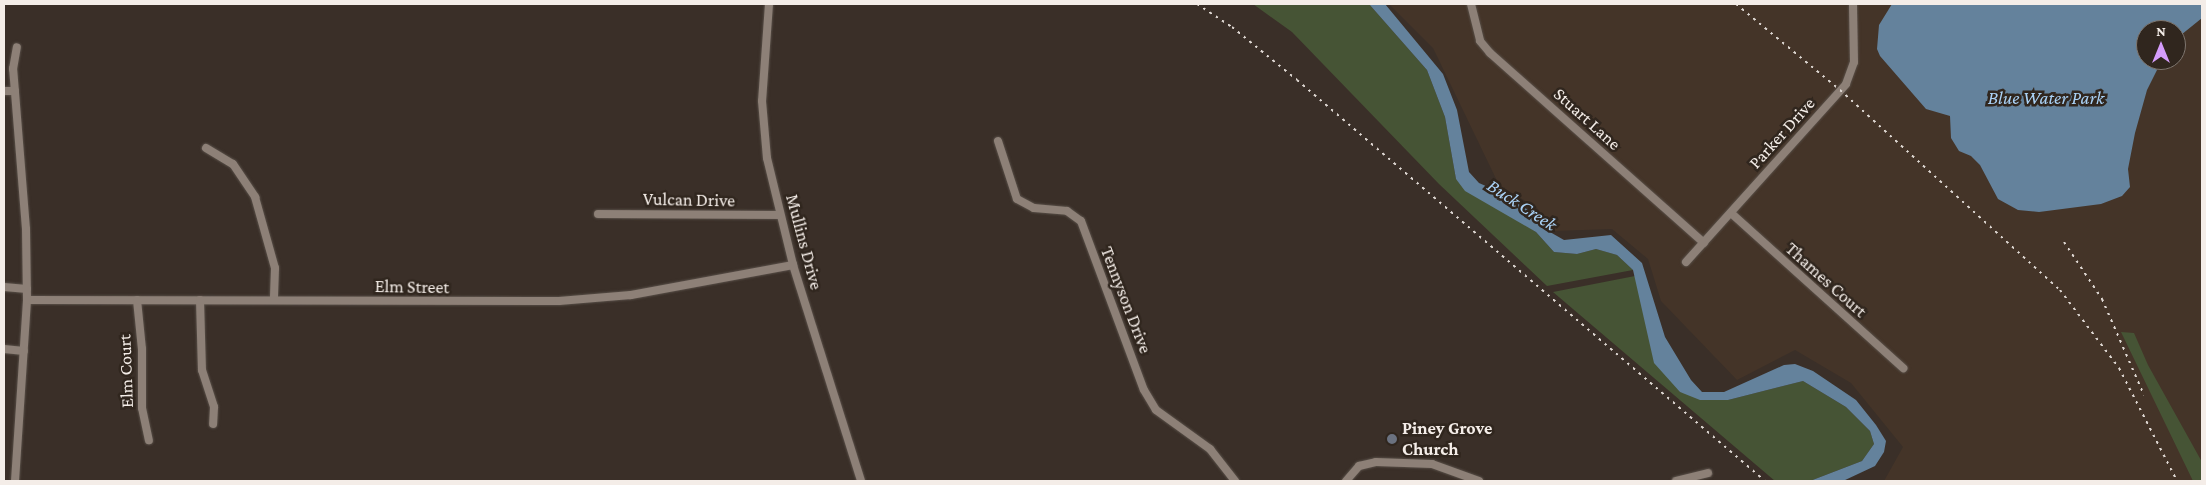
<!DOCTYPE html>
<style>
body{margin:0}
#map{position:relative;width:2206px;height:485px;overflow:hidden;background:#3a2f28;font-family:"Crimson Pro",serif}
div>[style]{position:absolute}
.built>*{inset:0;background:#443428}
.green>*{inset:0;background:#465435}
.water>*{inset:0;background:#64829c}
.roads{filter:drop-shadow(0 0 1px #584f48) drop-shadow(0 0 1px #584f48)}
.minor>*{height:8px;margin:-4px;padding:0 4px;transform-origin:4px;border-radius:4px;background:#8d8077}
.rail>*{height:2px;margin-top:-1px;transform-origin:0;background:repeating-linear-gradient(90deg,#dfd8d3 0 2.5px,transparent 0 7.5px)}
.dots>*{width:14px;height:14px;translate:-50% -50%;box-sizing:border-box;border:2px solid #30261e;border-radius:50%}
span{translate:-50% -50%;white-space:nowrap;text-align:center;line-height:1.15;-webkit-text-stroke:5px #30261e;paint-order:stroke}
.street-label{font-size:18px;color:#f4ede8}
.poi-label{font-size:18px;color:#f4ede8;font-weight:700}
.left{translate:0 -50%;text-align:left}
.water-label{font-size:19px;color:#aad2f6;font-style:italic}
.frame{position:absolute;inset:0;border:5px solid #f4ede8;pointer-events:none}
.north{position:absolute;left:2136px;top:20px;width:50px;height:50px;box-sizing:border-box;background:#30261e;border:1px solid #7e766f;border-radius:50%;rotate:0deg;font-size:14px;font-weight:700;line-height:20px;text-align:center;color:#f4ede8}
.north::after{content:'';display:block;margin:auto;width:18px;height:22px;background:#d49cfb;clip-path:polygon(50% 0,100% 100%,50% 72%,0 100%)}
</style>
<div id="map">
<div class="built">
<i style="clip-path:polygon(evenodd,1389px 4px,2202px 4px,2202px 481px,1884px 481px,1903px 447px,1851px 383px,1795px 350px,1737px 380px,1661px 301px,1648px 259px,1612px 229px,1555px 231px,1537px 208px,1499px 185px,1433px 48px,1389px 4px,2146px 30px,2176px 30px,2176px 60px,2146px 60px,2146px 30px)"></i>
</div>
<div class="green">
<i style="clip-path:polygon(1253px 4px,1369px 4px,1427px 70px,1445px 117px,1456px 179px,1536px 232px,1554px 252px,1577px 254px,1596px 249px,1617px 255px,1633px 270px,1547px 286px,1439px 184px,1292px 32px)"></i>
<i style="clip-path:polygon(1635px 276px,1643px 308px,1680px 392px,1728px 400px,1803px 381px,1846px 407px,1870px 431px,1874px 444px,1862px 461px,1810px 481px,1775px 481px,1553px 292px)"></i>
<i style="clip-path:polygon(2121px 332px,2134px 333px,2148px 365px,2202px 462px,2202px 481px,2193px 481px)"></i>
</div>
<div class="water">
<i style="clip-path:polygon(1369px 4px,1385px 4px,1443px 74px,1457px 110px,1469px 172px,1479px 183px,1504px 194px,1537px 216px,1550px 232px,1564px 240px,1611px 235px,1642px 263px,1665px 337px,1691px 380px,1702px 392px,1724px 392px,1784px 365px,1795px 364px,1813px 371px,1856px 400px,1876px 425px,1886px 441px,1884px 452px,1875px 466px,1843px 481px,1810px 481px,1862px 461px,1874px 444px,1870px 431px,1846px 407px,1803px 381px,1728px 400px,1700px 400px,1680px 392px,1654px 363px,1633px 270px,1617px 255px,1596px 249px,1577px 254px,1554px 252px,1536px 232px,1465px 191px,1456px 179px,1445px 117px,1427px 70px)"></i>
<i style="clip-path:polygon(1892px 4px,2202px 4px,2202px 18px,2176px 39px,2176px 30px,2146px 30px,2146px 60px,2162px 60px,2147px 90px,2135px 133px,2128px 169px,2130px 187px,2122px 196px,2101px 204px,2039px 212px,2018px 210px,1998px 199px,1980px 165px,1971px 156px,1959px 151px,1951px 138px,1950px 116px,1926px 109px,1880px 56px,1877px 49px,1879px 25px)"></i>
</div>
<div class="roads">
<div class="minor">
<i style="left:769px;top:4px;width:97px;rotate:94.1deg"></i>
<i style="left:762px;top:101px;width:57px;rotate:85deg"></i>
<i style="left:767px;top:158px;width:110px;rotate:76.3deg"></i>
<i style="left:793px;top:265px;width:226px;rotate:72.5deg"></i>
<i style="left:1471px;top:4px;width:38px;rotate:76deg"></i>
<i style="left:1480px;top:41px;width:16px;rotate:50deg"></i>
<i style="left:1490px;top:53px;width:286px;rotate:41.6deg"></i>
<i style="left:4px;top:91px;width:11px"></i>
<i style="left:998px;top:141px;width:61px;rotate:71.9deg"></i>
<i style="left:1017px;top:199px;width:19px;rotate:28deg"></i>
<i style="left:1034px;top:208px;width:33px;rotate:5deg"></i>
<i style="left:1067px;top:211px;width:17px;rotate:36deg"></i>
<i style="left:1081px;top:221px;width:180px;rotate:69.6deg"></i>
<i style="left:1144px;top:390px;width:23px;rotate:59deg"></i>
<i style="left:1156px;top:410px;width:67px;rotate:35.8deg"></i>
<i style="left:1210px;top:449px;width:41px;rotate:52deg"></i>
<i style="left:206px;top:148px;width:31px;rotate:31deg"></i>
<i style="left:233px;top:164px;width:40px;rotate:56deg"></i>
<i style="left:255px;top:197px;width:74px;rotate:74.3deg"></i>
<i style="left:275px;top:268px;width:32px;rotate:92deg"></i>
<i style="left:1731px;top:213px;width:232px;rotate:42deg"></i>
<i style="left:598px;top:214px;width:182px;rotate:0.3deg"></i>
<i style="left:1686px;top:262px;width:239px;rotate:-48deg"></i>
<i style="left:1846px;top:84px;width:23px;rotate:-70deg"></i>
<i style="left:1854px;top:62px;width:58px;rotate:-91deg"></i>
<i style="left:4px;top:287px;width:23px;rotate:5deg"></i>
<i style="left:27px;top:300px;width:532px;rotate:0.11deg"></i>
<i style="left:559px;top:301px;width:72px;rotate:-4.8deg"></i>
<i style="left:631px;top:295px;width:165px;rotate:-10.5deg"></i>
<i style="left:137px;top:300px;width:49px;rotate:84.2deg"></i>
<i style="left:142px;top:349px;width:59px;rotate:90deg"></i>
<i style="left:142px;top:408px;width:33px;rotate:78deg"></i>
<i style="left:200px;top:300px;width:70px;rotate:88.4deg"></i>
<i style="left:202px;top:370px;width:39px;rotate:72deg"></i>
<i style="left:214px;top:407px;width:17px;rotate:93deg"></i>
<i style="left:4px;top:349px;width:20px;rotate:6deg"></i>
<i style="left:15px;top:481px;width:181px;rotate:-86.2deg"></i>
<i style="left:27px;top:300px;width:71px;rotate:-90.8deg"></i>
<i style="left:26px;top:229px;width:161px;rotate:-94.6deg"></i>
<i style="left:13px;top:69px;width:22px;rotate:-80deg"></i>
<i style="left:1346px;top:481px;width:20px;rotate:-49deg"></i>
<i style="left:1359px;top:466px;width:17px;rotate:-13deg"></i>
<i style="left:1376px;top:462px;width:56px;rotate:2deg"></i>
<i style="left:1432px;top:464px;width:50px;rotate:19.9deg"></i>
<i style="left:1676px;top:481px;width:33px;rotate:-14deg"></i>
</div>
</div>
<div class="rail">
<i style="left:1197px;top:4px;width:42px;rotate:33.3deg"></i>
<i style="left:1232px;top:27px;width:84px;rotate:39.2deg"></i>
<i style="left:1297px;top:80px;width:616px;rotate:40.59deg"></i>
<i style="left:1736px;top:4px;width:135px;rotate:39.6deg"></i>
<i style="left:1840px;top:90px;width:297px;rotate:42.3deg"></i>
<i style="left:2060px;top:290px;width:98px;rotate:52.9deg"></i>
<i style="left:2119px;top:368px;width:127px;rotate:62.8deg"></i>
<i style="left:2064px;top:242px;width:69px;rotate:56.3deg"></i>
<i style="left:2102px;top:299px;width:105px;rotate:66.4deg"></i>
</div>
<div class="dots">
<i style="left:1392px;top:439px;background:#6b7280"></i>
</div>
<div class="street-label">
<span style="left:1587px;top:119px;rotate:42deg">Stuart Lane</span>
<span style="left:1782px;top:133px;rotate:-48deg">Parker Drive</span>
<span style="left:689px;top:200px;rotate:1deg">Vulcan Drive</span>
<span style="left:804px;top:242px;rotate:75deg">Mullins Drive</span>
<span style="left:1826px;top:280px;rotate:42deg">Thames Court</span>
<span style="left:412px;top:287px;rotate:1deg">Elm Street</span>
<span style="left:1126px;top:300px;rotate:69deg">Tennyson Drive</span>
<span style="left:126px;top:371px;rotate:-92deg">Elm Court</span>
</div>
<div class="poi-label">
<span class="left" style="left:1402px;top:439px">Piney Grove<br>Church</span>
</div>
<div class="water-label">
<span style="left:2046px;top:98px">Blue Water Park</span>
<span style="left:1522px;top:205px;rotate:33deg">Buck Creek</span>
</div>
<div class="frame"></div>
<div class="north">N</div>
</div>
